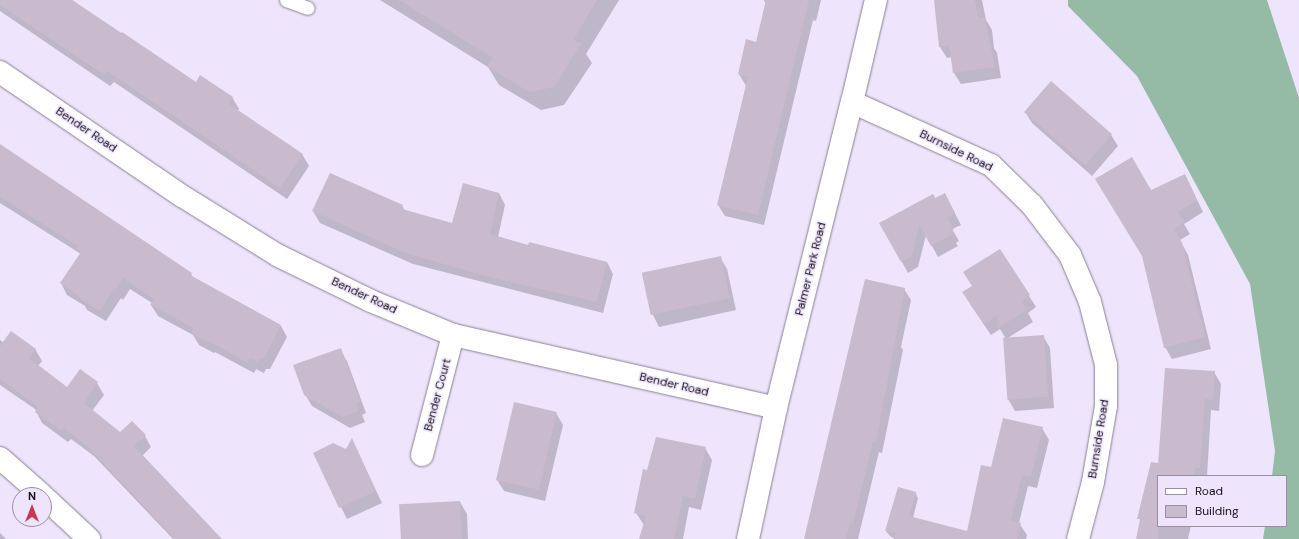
<!DOCTYPE html>
<style>
body{margin:0}
#map{position:relative;width:1299px;height:539px;overflow:hidden;background:#eee4fc;font-family:"DM Sans",sans-serif}
div>[style]{position:absolute}
.forest>*{inset:0;background:#95bba7}
.shadow>*{inset:0;background:#0003}
.building>*{inset:0;background:#cabacd;transform-origin:0 0}
.roads{filter:drop-shadow(0 0 1px #8a8196) drop-shadow(0 0 1px #8a8196)}
.service>*{height:13px;margin:-6.5px;padding:0 6.5px;transform-origin:6.5px;border-radius:6.5px;background:#fff}
.minor>*{height:22px;margin:-11px;padding:0 11px;transform-origin:11px;border-radius:11px;background:#fff}
span{translate:-50% -50%;white-space:nowrap;text-align:center;line-height:1.15;-webkit-text-stroke:3px #eee4fc;paint-order:stroke}
.street-label{font-size:12px;color:#141118}
.legend{position:absolute;left:1157px;top:475px;width:130px;height:52px;box-sizing:border-box;background:#eee4fc;border:1px solid #9790a1;margin:0;padding:5px 7px;list-style:none;font-size:12px;color:#141118}
.legend li{display:flex;align-items:center;gap:8px;height:20px}
.legend b{width:20px;border:1px solid #9790a1}
.north{position:absolute;left:12px;top:487px;width:40px;height:40px;box-sizing:border-box;background:#eee4fc;border:1px solid #9790a1;border-radius:50%;rotate:0deg;font-size:11px;font-weight:700;line-height:16px;text-align:center;color:#141118}
.north::after{content:'';display:block;margin:auto;width:14px;height:18px;background:#c9384f;clip-path:polygon(50% 0,100% 100%,50% 72%,0 100%)}
</style>
<div id="map">
<div class="forest">
<i style="clip-path:polygon(1068px 0,1267px 0,1299px 98px,1299px 539px,1263px 539px,1265px 526px,1286px 526px,1286px 476px,1272px 476px,1275px 451px,1250px 284px,1137px 76px,1068px 6px)"></i>
</div>
<div class="shadow">
<i style="clip-path:polygon(0 0,72px 0,196px 83px,232px 97px,239px 109px,238px 111px,302px 154px,309px 166px,287px 199px,114px 82px,110px 86px,0 11px)"></i>
<i style="clip-path:polygon(380px 0,619px 0,586px 54px,592px 63px,564px 105px,541px 110px,499px 85px,488px 67px)"></i>
<i style="clip-path:polygon(764px 0,821px 0,816px 21px,813px 20px,764px 225px,725px 216px,718px 205px,746px 86px,739px 74px,757px 43px,766px 4px)"></i>
<i style="clip-path:polygon(935px 0,982px 0,986px 20px,992px 30px,994px 48px,997px 53px,1001px 78px,961px 84px,954px 73px,952px 57px,947px 58px,940px 47px)"></i>
<i style="clip-path:polygon(1025px 112px,1111px 135px,1118px 146px,1092px 176px,1032px 123px)"></i>
<i style="clip-path:polygon(0 146px,191px 274px,194px 279px,281px 326px,287px 337px,270px 369px,266px 369px,264px 373px,256px 369px,254px 373px,215px 352px,214px 353px,199px 345px,193px 335px,158px 316px,151px 305px,152px 303px,130px 289px,123px 300px,121px 298px,106px 321px,87px 310px,85px 306px,67px 295px,61px 283px,81px 254px,0 203px)"></i>
<i style="clip-path:polygon(1185px 175px,1203px 212px,1184px 224px,1190px 234px,1180px 240px,1188px 255px,1211px 349px,1172px 359px,1165px 347px,1151px 192px)"></i>
<i style="clip-path:polygon(499px 193px,505px 205px,498px 237px,529px 246px,607px 262px,613px 274px,603px 313px,413px 264px,320px 223px,313px 211px,402px 206px,405px 211px,453px 224px)"></i>
<i style="clip-path:polygon(935px 199px,951px 206px,961px 225px,952px 229px,959px 241px,956px 243px,958px 246px,938px 257px,926px 235px,918px 267px,908px 273px,881px 224px)"></i>
<i style="clip-path:polygon(1000px 250px,1036px 307px,1028px 313px,1033px 322px,1006px 339px,1000px 329px,991px 335px,970px 304px,973px 287px)"></i>
<i style="clip-path:polygon(720px 257px,727px 269px,736px 310px,659px 327px,653px 315px,643px 274px)"></i>
<i style="clip-path:polygon(904px 289px,911px 300px,901px 347px,903px 350px,882px 453px,879px 452px,858px 539px,805px 539px)"></i>
<i style="clip-path:polygon(1043px 336px,1050px 348px,1054px 408px,1015px 411px,1008px 399px)"></i>
<i style="clip-path:polygon(0 340px,4px 343px,35px 349px,42px 361px,38px 366px,67px 388px,97px 383px,104px 395px,92px 411px,120px 433px,145px 436px,151px 447px,142px 456px,221px 539px,173px 539px,94px 456px,71px 439px,68px 442px,42px 423px,35px 409px,0 385px)"></i>
<i style="clip-path:polygon(340px 350px,347px 361px,366px 413px,362px 415px,365px 422px,350px 428px,312px 406px,305px 394px)"></i>
<i style="clip-path:polygon(1214px 372px,1221px 384px,1219px 411px,1211px 410px,1207px 476px,1158px 476px,1158px 526px,1191px 526px,1188px 539px,1137px 539px,1141px 521px,1138px 517px,1159px 467px)"></i>
<i style="clip-path:polygon(556px 413px,563px 425px,545px 501px,504px 491px,497px 480px)"></i>
<i style="clip-path:polygon(1042px 428px,1049px 440px,1037px 488px,1028px 486px,1019px 523px,1027px 535px,1026px 539px,966px 539px)"></i>
<i style="clip-path:polygon(352px 440px,382px 503px,347px 519px,314px 453px,347px 450px)"></i>
<i style="clip-path:polygon(705px 448px,712px 460px,701px 510px,689px 507px,683px 539px,640px 539px,644px 525px,636px 513px,648px 471px)"></i>
<i style="clip-path:polygon(915px 492px,918px 498px,913px 518px,935px 539px,895px 539px,890px 536px,886px 531px)"></i>
<i style="clip-path:polygon(460px 502px,467px 514px,468px 539px,402px 539px)"></i>
<i style="clip-path:polygon(0 533px,6px 539px,0 539px)"></i>
</div>
<div class="building">
<i style="clip-path:polygon(0 0,72px 0,121px 34px,122px 32px,196px 82px,200px 75px,233px 97px,229px 104px,303px 154px,280px 188px,107px 71px,104px 75px,0 5px)"></i>
<i style="clip-path:polygon(399px 0,597px 0,573px 40px,582px 43px,556px 84px,554px 87px,529px 92px,487px 66px,493px 58px)"></i>
<i style="clip-path:polygon(766px 0,809px 0,758px 215px,717px 205px,748px 77px,738px 74px,746px 39px,756px 42px)"></i>
<i style="clip-path:polygon(934px 0,975px 0,978px 18px,985px 18px,995px 67px,953px 73px,949px 45px,939px 47px)"></i>
<i style="left:1051px;top:81px;width:81px;height:41px;rotate:41deg"></i>
<i style="clip-path:polygon(0 144px,192px 273px,190px 275px,281px 325px,264px 358px,260px 358px,257px 362px,250px 358px,247px 363px,209px 341px,208px 342px,191px 334px,194px 328px,150px 305px,154px 299px,123px 278px,116px 289px,114px 288px,100px 311px,79px 298px,80px 297px,60px 283px,81px 252px,76px 248px,78px 246px,0 197px)"></i>
<i style="clip-path:polygon(1132px 157px,1151px 190px,1185px 174px,1197px 200px,1178px 212px,1185px 222px,1174px 229px,1182px 243px,1205px 337px,1164px 348px,1142px 256px,1095px 179px)"></i>
<i style="clip-path:polygon(330px 173px,403px 205px,402px 209px,452px 223px,463px 183px,499px 193px,490px 234px,528px 245px,529px 242px,607px 262px,597px 302px,493px 278px,405px 253px,312px 211px)"></i>
<i style="clip-path:polygon(945px 193px,955px 213px,947px 218px,954px 229px,951px 231px,953px 234px,931px 246px,919px 225px,912px 256px,901px 262px,879px 223px,933px 194px,935px 198px)"></i>
<i style="clip-path:polygon(1000px 249px,1030px 295px,1022px 301px,1027px 310px,998px 328px,997px 315px,984px 324px,962px 292px,972px 286px,963px 272px)"></i>
<i style="left:721px;top:256px;width:43px;height:81px;rotate:78deg"></i>
<i style="clip-path:polygon(865px 279px,905px 288px,876px 442px,873px 441px,853px 524px,850px 523px,846px 539px,804px 539px)"></i>
<i style="clip-path:polygon(11px 331px,36px 349px,29px 358px,67px 387px,80px 369px,98px 382px,84px 403px,120px 432px,132px 421px,146px 435px,134px 446px,222px 539px,175px 539px,86px 445px,64px 428px,61px 431px,35px 412px,38px 407px,0 379px,0 346px)"></i>
<i style="left:1044px;top:335px;width:62px;height:41px;rotate:86deg"></i>
<i style="clip-path:polygon(341px 348px,360px 401px,356px 403px,359px 411px,343px 417px,304px 395px,293px 365px)"></i>
<i style="clip-path:polygon(1165px 368px,1215px 371px,1213px 400px,1205px 399px,1200px 468px,1196px 468px,1194px 476px,1158px 476px,1158px 539px,1136px 539px,1140px 519px,1137px 519px,1151px 462px,1158px 463px,1158px 465px)"></i>
<i style="left:514px;top:402px;width:44px;height:80px;rotate:13deg"></i>
<i style="clip-path:polygon(1003px 418px,1043px 427px,1031px 477px,1022px 475px,1011px 520px,1021px 523px,1017px 539px,894px 539px,896px 533px,885px 531px,898px 487px,916px 492px,909px 516px,967px 531px,981px 465px,991px 467px)"></i>
<i style="clip-path:polygon(656px 437px,706px 447px,695px 499px,683px 496px,674px 539px,639px 539px,646px 516px,634px 513px,643px 469px,647px 470px)"></i>
<i style="clip-path:polygon(352px 438px,376px 491px,339px 508px,313px 453px,333px 443px,346px 449px)"></i>
<i style="left:460px;top:501px;width:38px;height:61px;rotate:87deg"></i>
</div>
<div class="roads">
<div class="service">
<i style="left:286px;top:0;width:23px;rotate:20deg"></i>
</div>
<div class="minor">
<i style="left:0;top:72px;width:220px;rotate:34.3deg"></i>
<i style="left:182px;top:196px;width:112px;rotate:31.8deg"></i>
<i style="left:277px;top:255px;width:105px;rotate:26.1deg"></i>
<i style="left:371px;top:301px;width:89px;rotate:22.5deg"></i>
<i style="left:453px;top:335px;width:331px;rotate:12.7deg"></i>
<i style="left:852px;top:102px;width:153px;rotate:24.4deg"></i>
<i style="left:991px;top:165px;width:57px;rotate:44.3deg"></i>
<i style="left:1032px;top:205px;width:63px;rotate:52.8deg"></i>
<i style="left:1070px;top:255px;width:51px;rotate:66.9deg"></i>
<i style="left:1090px;top:302px;width:65px;rotate:75.7deg"></i>
<i style="left:1106px;top:365px;width:41px;rotate:90deg"></i>
<i style="left:1106px;top:406px;width:77px;rotate:99.7deg"></i>
<i style="left:1093px;top:482px;width:59px;rotate:104.7deg"></i>
<i style="left:422px;top:455px;width:124px;rotate:-75.5deg"></i>
<i style="left:0;top:458px;width:56px;rotate:41.4deg"></i>
<i style="left:44px;top:497px;width:62px;rotate:43deg"></i>
<i style="left:748px;top:539px;width:134px;rotate:-77.9deg"></i>
<i style="left:776px;top:408px;width:315px;rotate:-76.1deg"></i>
<i style="left:852px;top:102px;width:105px;rotate:-76.8deg"></i>
</div>
</div>
<div class="street-label">
<span style="left:86px;top:130px;rotate:34deg">Bender Road</span>
<span style="left:956px;top:151px;rotate:26deg">Burnside Road</span>
<span style="left:811px;top:269px;rotate:-76deg">Palmer Park Road</span>
<span style="left:364px;top:296px;rotate:25deg">Bender Road</span>
<span style="left:674px;top:385px;rotate:13deg">Bender Road</span>
<span style="left:438px;top:395px;rotate:-75deg">Bender Court</span>
<span style="left:1099px;top:439px;rotate:-81deg">Burnside Road</span>
</div>
<ul class="legend">
<li><b style="height:5px;background:#fff"></b>Road</li>
<li><b style="height:11px;background:#cabacd"></b>Building</li>
</ul>
<div class="north">N</div>
</div>
